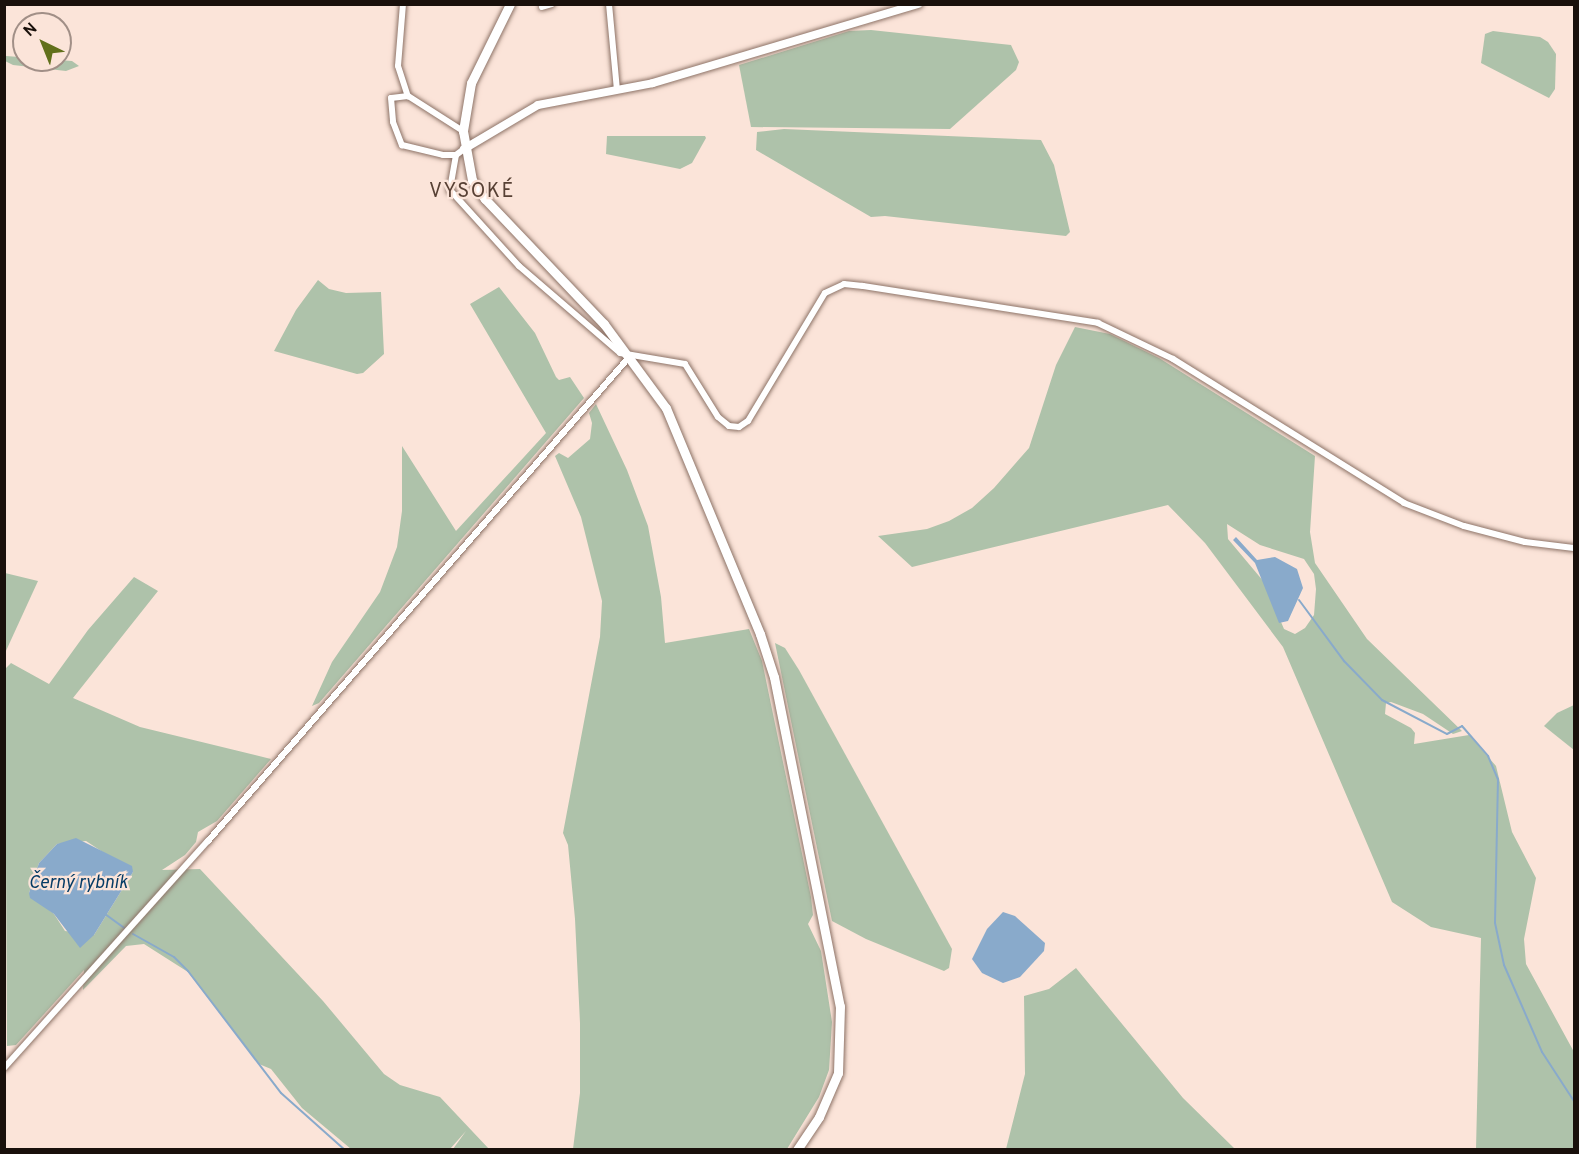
<!DOCTYPE html>
<meta charset="utf-8">
<style>
body{margin:0}
#map{position:relative;width:1579px;height:1154px;overflow:hidden;background:#fbe4d9;font-family:Overpass,sans-serif}
div>[style]{position:absolute}
.green>*{inset:0;background:#aec2aa}
.water>*{inset:0;background:#89aacb}
.stream>*{height:2px;margin:-1px;padding:0 1px;transform-origin:1px;border-radius:1px;background:#89aacb}
.roads{filter:drop-shadow(0 0 2px #8d7367) drop-shadow(0 0 2px #8d7367)}
.minor>*{height:6px;margin:-3px;padding:0 3px;transform-origin:3px;border-radius:3px;background:#fff}
.tertiary>*{height:8px;margin:-4px;padding:0 4px;transform-origin:4px;border-radius:4px;background:#fff}
.secondary>*{height:9px;margin:-4.5px;padding:0 4.5px;transform-origin:4.5px;border-radius:4.5px;background:#fff}
span{translate:-50% -50%;white-space:nowrap;text-align:center;line-height:1.15;-webkit-text-stroke:4.5px #fbe4d9;paint-order:stroke}
.water-label{font-size:18px;color:#063c66;font-style:italic}
.quarter-label{font-size:20px;color:#574034;letter-spacing:1.5px}
.frame{position:absolute;inset:0;border:6px solid #19100b;pointer-events:none}
.north{position:absolute;left:12px;top:12px;width:60px;height:60px;box-sizing:border-box;background:#fbe4d9;border:2px solid #a18f87;border-radius:50%;rotate:317deg;font-size:16px;font-weight:700;line-height:24px;text-align:center;color:#19100b}
.north::after{content:'';display:block;margin:auto;width:21px;height:27px;background:#61701b;clip-path:polygon(50% 0,100% 100%,50% 72%,0 100%)}
</style>
<div id="map">
<div class="green">
<i style="clip-path:polygon(871px 30px,1011px 45px,1019px 62px,1016px 70px,950px 129px,751px 127px,739px 65px,849px 31px)"></i>
<i style="clip-path:polygon(1493px 31px,1540px 37px,1548px 42px,1556px 54px,1555px 89px,1549px 98px,1481px 63px,1485px 34px)"></i>
<i style="clip-path:polygon(6px 56px,72px 61px,79px 66px,66px 71px,13px 65px,5px 61px)"></i>
<i style="clip-path:polygon(784px 129px,1041px 140px,1054px 165px,1070px 232px,1066px 236px,885px 216px,871px 217px,756px 150px,757px 132px)"></i>
<i style="clip-path:polygon(607px 136px,705px 136px,706px 138px,692px 163px,680px 169px,606px 154px)"></i>
<i style="clip-path:polygon(318px 280px,329px 289px,346px 293px,381px 292px,384px 354px,363px 373px,357px 374px,274px 351px,296px 310px)"></i>
<i style="clip-path:polygon(499px 287px,535px 333px,556px 377px,559px 380px,570px 377px,584px 398px,319px 703px,312px 706px,332px 662px,380px 592px,397px 547px,402px 511px,402px 446px,456px 531px,546px 433px,470px 304px)"></i>
<i style="clip-path:polygon(evenodd,1075px 327px,1110px 334px,1159px 358px,1315px 456px,1310px 532px,1315px 563px,1367px 639px,1462px 731px,1453px 734px,1423px 714px,1391px 702px,1386px 703px,1385px 714px,1411px 728px,1415px 733px,1414px 744px,1469px 735px,1496px 766px,1512px 832px,1536px 878px,1524px 939px,1526px 964px,1574px 1052px,1574px 1149px,1476px 1149px,1481px 938px,1431px 927px,1392px 902px,1283px 647px,1205px 543px,1168px 505px,912px 567px,878px 536px,927px 529px,949px 521px,972px 508px,994px 488px,1029px 448px,1056px 365px,1075px 327px,1227px 524px,1260px 545px,1304px 559px,1314px 574px,1316px 589px,1314px 615px,1305px 628px,1295px 634px,1284px 629px,1264px 582px,1228px 539px,1227px 524px)"></i>
<i style="clip-path:polygon(596px 404px,627px 470px,648px 526px,661px 597px,665px 643px,749px 629px,762px 661px,811px 897px,813px 915px,808px 924px,821px 951px,832px 1022px,829px 1070px,819px 1097px,787px 1149px,573px 1149px,580px 1093px,580px 1023px,575px 919px,568px 845px,563px 833px,600px 637px,602px 601px,581px 517px,555px 456px,559px 453px,568px 458px,590px 439px,592px 423px,589px 413px)"></i>
<i style="clip-path:polygon(5px 573px,38px 581px,5px 653px,4px 573px)"></i>
<i style="clip-path:polygon(evenodd,134px 577px,158px 591px,73px 698px,140px 727px,271px 759px,217px 821px,198px 832px,196px 842px,185px 855px,162px 870px,200px 869px,323px 1001px,384px 1074px,400px 1085px,440px 1097px,489px 1149px,453px 1149px,466px 1131px,450px 1149px,351px 1149px,302px 1108px,271px 1069px,259px 1064px,188px 972px,144px 944px,126px 946px,83px 990px,84px 970px,16px 1045px,7px 1046px,5px 669px,11px 663px,49px 684px,88px 630px,134px 577px,86px 841px,133px 872px,94px 935px,65px 931px,54px 914px,29px 893px,39px 863px,57px 844px,86px 841px)"></i>
<i style="clip-path:polygon(775px 643px,785px 648px,799px 670px,952px 949px,949px 968px,944px 971px,866px 939px,832px 921px)"></i>
<i style="clip-path:polygon(1574px 705px,1574px 750px,1544px 726px,1557px 713px)"></i>
<i style="clip-path:polygon(1076px 968px,1183px 1098px,1235px 1149px,1006px 1149px,1025px 1074px,1024px 996px,1049px 989px)"></i>
</div>
<div class="water">
<i style="clip-path:polygon(1236px 537px,1257px 560px,1275px 557px,1297px 569px,1303px 588px,1288px 621px,1279px 623px,1255px 563px,1233px 540px)"></i>
<i style="clip-path:polygon(76px 838px,132px 866px,133px 872px,94px 935px,80px 948px,54px 914px,30px 898px,29px 893px,39px 863px,57px 844px)"></i>
<i style="clip-path:polygon(1003px 912px,1015px 916px,1045px 943px,1044px 951px,1020px 977px,1003px 983px,982px 973px,972px 959px,987px 929px)"></i>
</div>
<div class="stream">
<i style="left:1299px;top:600px;width:76px;rotate:53.6deg"></i>
<i style="left:1344px;top:661px;width:54px;rotate:45.7deg"></i>
<i style="left:1382px;top:700px;width:73px;rotate:27.6deg"></i>
<i style="left:1447px;top:734px;width:17px;rotate:-28deg"></i>
<i style="left:1462px;top:726px;width:40px;rotate:49deg"></i>
<i style="left:1488px;top:756px;width:25px;rotate:67deg"></i>
<i style="left:1498px;top:779px;width:144px;rotate:91.2deg"></i>
<i style="left:1495px;top:923px;width:43px;rotate:77.9deg"></i>
<i style="left:1504px;top:965px;width:95px;rotate:66.4deg"></i>
<i style="left:1542px;top:1052px;width:59px;rotate:56.9deg"></i>
<i style="left:105px;top:914px;width:27px;rotate:36deg"></i>
<i style="left:133px;top:934px;width:47px;rotate:29.3deg"></i>
<i style="left:174px;top:957px;width:20px;rotate:45deg"></i>
<i style="left:188px;top:971px;width:153px;rotate:52.7deg"></i>
<i style="left:281px;top:1093px;width:86px;rotate:41.7deg"></i>
</div>
<div class="roads">
<div class="minor">
<i style="left:403px;top:4px;width:62px;rotate:94.6deg"></i>
<i style="left:398px;top:66px;width:32px;rotate:72deg"></i>
<i style="left:609px;top:4px;width:86px;rotate:84.7deg"></i>
<i style="left:542px;top:7px;width:10px;rotate:-17deg"></i>
<i style="left:463px;top:131px;width:65px;rotate:-147.5deg"></i>
<i style="left:408px;top:96px;width:17px;rotate:173deg"></i>
<i style="left:391px;top:98px;width:24px;rotate:85deg"></i>
<i style="left:393px;top:122px;width:25px;rotate:69deg"></i>
<i style="left:402px;top:145px;width:42px;rotate:13.7deg"></i>
<i style="left:443px;top:155px;width:13px"></i>
<i style="left:456px;top:155px;width:10px;rotate:-37deg"></i>
<i style="left:456px;top:155px;width:36px;rotate:100deg"></i>
<i style="left:450px;top:190px;width:103px;rotate:47.8deg"></i>
<i style="left:519px;top:266px;width:133px;rotate:40.7deg"></i>
<i style="left:620px;top:353px;width:66px;rotate:9.6deg"></i>
<i style="left:685px;top:364px;width:62px;rotate:58.1deg"></i>
<i style="left:718px;top:417px;width:14px;rotate:39deg"></i>
<i style="left:729px;top:426px;width:10px;rotate:6deg"></i>
<i style="left:739px;top:427px;width:11px;rotate:-34deg"></i>
<i style="left:748px;top:421px;width:149px;rotate:-59deg"></i>
<i style="left:825px;top:293px;width:21px;rotate:-25deg"></i>
<i style="left:844px;top:284px;width:19px;rotate:6deg"></i>
<i style="left:863px;top:286px;width:238px;rotate:8.9deg"></i>
<i style="left:1098px;top:323px;width:83px;rotate:25.6deg"></i>
<i style="left:1173px;top:359px;width:272px;rotate:31.9deg"></i>
<i style="left:1404px;top:503px;width:64px;rotate:21deg"></i>
<i style="left:1464px;top:526px;width:63px;rotate:14.7deg"></i>
<i style="left:1525px;top:542px;width:49px;rotate:7deg"></i>
<i style="left:4px;top:1068px;width:305px;rotate:-48.1deg"></i>
<i style="left:208px;top:841px;width:643px;rotate:-48.97deg"></i>
</div>
<div class="tertiary">
<i style="left:464px;top:149px;width:86px;rotate:-30.7deg"></i>
<i style="left:538px;top:105px;width:117px;rotate:-10.8deg"></i>
<i style="left:653px;top:83px;width:277px;rotate:-16.6deg"></i>
</div>
<div class="secondary">
<i style="left:510px;top:4px;width:88px;rotate:116.3deg"></i>
<i style="left:471px;top:83px;width:49px;rotate:99.5deg"></i>
<i style="left:463px;top:131px;width:50px;rotate:79.6deg"></i>
<i style="left:472px;top:180px;width:23px;rotate:56deg"></i>
<i style="left:485px;top:199px;width:173px;rotate:46.4deg"></i>
<i style="left:604px;top:324px;width:104px;rotate:53.6deg"></i>
<i style="left:666px;top:408px;width:245px;rotate:67.4deg"></i>
<i style="left:760px;top:634px;width:45px;rotate:72deg"></i>
<i style="left:774px;top:677px;width:336px;rotate:78.7deg"></i>
<i style="left:840px;top:1006px;width:67px;rotate:91.7deg"></i>
<i style="left:838px;top:1073px;width:48px;rotate:113.4deg"></i>
<i style="left:819px;top:1117px;width:40px;rotate:124deg"></i>
</div>
</div>
<div class="water-label">
<span style="left:78px;top:884px">Černý rybník</span>
</div>
<div class="quarter-label">
<span style="left:472px;top:192px">VYSOKÉ</span>
</div>
<div class="frame"></div>
<div class="north">N</div>
</div>
